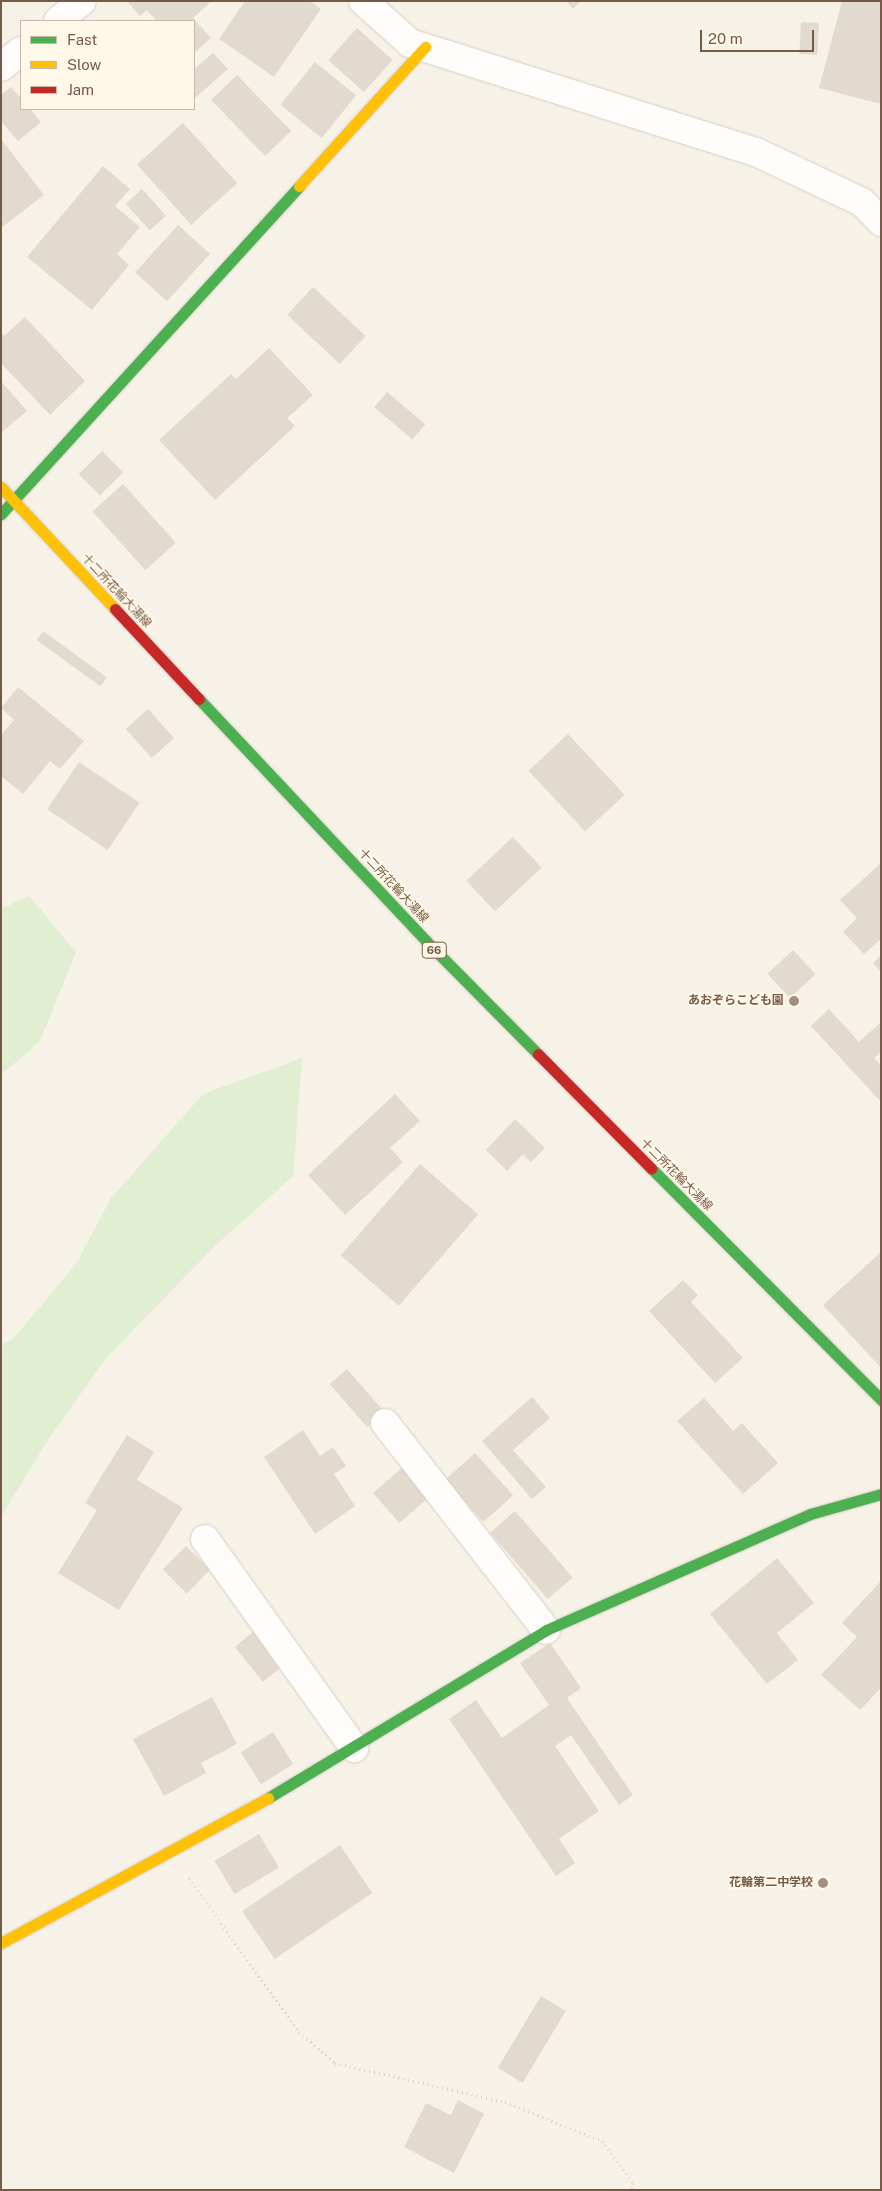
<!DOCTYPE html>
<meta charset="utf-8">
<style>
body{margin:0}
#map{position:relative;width:882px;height:2191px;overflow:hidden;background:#f7f2e7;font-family:"Public Sans","Noto Sans JP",sans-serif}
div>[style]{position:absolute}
.green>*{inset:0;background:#e1eed1}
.building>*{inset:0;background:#e3dacf;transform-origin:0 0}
.path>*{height:3px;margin-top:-1.5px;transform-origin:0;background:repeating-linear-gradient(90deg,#dad2cb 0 1px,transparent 0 5px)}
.roads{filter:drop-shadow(0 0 1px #d6cec5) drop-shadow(0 0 1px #d6cec5)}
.street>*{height:28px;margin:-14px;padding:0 14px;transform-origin:14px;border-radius:14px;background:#fefdfb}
.fast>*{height:11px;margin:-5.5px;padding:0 5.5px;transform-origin:5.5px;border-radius:5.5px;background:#4caf50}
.slow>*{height:11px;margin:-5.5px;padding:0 5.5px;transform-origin:5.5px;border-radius:5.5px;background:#ffc107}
.jam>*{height:11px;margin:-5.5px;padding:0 5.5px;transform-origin:5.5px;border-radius:5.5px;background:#c62828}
.dots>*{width:14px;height:14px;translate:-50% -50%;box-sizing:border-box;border:2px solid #fff8e9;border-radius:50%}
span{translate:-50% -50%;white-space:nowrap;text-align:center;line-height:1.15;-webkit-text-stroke:4px #fff8e9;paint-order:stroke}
.shield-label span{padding:1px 4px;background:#fff8e9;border:1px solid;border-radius:4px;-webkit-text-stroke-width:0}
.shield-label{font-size:11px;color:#765a47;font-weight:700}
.street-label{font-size:12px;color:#765a47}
.poi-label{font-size:12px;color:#765a47;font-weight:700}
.right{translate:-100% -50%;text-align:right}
.frame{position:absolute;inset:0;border:2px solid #765a47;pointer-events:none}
.legend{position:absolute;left:20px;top:20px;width:175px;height:90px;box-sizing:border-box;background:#fff8e9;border:1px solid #c8b9a8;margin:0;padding:6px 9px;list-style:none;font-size:15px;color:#765a47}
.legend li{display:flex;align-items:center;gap:10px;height:25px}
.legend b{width:25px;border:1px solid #c8b9a8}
.scale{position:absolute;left:700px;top:30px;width:114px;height:22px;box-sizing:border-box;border:2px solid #765a47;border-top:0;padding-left:6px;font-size:15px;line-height:18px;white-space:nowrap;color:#765a47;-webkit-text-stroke:4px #fff8e9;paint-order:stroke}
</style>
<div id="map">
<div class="green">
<i style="clip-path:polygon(29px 896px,76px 952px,40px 1041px,1px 1075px,1px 909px)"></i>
<i style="clip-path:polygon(302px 1058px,293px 1176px,216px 1245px,106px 1358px,46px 1443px,1px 1517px,1px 1346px,14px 1338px,76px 1264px,111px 1198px,203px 1094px)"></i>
</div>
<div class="building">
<i style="clip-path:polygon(127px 1px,212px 1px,193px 18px,211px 38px,194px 53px,194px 21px,157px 21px,147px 10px,140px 16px)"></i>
<i style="clip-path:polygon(245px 1px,310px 1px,321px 9px,274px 77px,219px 39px)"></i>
<i style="clip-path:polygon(566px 1px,581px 1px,573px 9px)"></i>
<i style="clip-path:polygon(842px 1px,881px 1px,881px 104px,819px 88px)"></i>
<i style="left:801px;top:22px;width:18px;height:32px;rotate:3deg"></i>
<i style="left:357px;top:28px;width:48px;height:43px;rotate:42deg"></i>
<i style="clip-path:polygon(213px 53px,228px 69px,195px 98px,194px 69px)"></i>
<i style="left:315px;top:62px;width:53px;height:55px;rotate:39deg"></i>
<i style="left:237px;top:75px;width:78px;height:36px;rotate:46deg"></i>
<i style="clip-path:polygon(11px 87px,21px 98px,21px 109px,30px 109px,41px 122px,18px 141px,1px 121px,1px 95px)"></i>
<i style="left:183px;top:123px;width:81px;height:62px;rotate:48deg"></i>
<i style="clip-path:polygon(1px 139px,44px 195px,1px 228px)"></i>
<i style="clip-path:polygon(103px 166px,130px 189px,115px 206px,140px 227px,117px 254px,129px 265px,92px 310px,27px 257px)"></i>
<i style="left:142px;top:189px;width:36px;height:22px;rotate:48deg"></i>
<i style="left:178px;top:225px;width:43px;height:64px;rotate:42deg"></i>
<i style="left:313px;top:287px;width:72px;height:38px;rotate:43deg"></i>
<i style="clip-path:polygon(25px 317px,85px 381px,50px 415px,1px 363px,1px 332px,4px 336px)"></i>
<i style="clip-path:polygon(269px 348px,313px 395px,287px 418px,295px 426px,215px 500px,159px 440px,231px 374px,236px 379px)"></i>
<i style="clip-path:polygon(1px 381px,27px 411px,2px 432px,1px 430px)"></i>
<i style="left:387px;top:392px;width:50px;height:20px;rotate:40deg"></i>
<i style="left:102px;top:451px;width:30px;height:33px;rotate:45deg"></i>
<i style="left:123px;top:484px;width:79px;height:41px;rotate:48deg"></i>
<i style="left:43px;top:631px;width:79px;height:11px;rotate:36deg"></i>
<i style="clip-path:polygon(18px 687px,84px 741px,60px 769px,50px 761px,23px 794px,1px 776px,1px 735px,14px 720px,1px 708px)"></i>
<i style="left:148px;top:709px;width:39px;height:30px;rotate:48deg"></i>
<i style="left:568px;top:734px;width:83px;height:54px;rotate:47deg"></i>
<i style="left:79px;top:762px;width:73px;height:57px;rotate:34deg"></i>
<i style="left:513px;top:837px;width:42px;height:64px;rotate:47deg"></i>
<i style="clip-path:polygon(881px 863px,881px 939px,864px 954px,843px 932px,857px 918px,840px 900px)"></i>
<i style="left:793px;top:950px;width:33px;height:35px;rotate:47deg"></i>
<i style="clip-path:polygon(881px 955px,881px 972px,873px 963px)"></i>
<i style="clip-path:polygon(829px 1009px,859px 1042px,881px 1022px,881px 1052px,874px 1058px,881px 1066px,881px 1102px,811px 1026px)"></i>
<i style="clip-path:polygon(395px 1094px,420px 1121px,390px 1148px,403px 1162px,345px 1215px,308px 1175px)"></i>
<i style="clip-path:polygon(515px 1119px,545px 1148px,531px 1162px,523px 1154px,507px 1171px,486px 1150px)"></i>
<i style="left:420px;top:1164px;width:77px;height:121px;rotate:41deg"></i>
<i style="clip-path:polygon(881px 1252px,881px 1368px,823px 1305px)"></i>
<i style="clip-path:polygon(683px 1280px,698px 1295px,691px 1302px,743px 1358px,715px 1383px,649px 1311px)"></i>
<i style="left:347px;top:1369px;width:57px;height:23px;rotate:49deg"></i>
<i style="clip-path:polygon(532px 1397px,550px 1418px,513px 1450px,546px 1487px,532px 1499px,482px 1441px)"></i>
<i style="clip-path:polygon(704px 1398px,733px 1431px,742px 1423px,778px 1463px,743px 1494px,677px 1421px)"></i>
<i style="clip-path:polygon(303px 1430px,320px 1456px,333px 1447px,346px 1466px,334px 1474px,355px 1506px,315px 1534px,264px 1457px)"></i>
<i style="clip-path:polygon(127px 1435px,154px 1452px,137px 1480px,183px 1508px,119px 1610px,58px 1573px,97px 1510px,85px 1503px)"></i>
<i style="left:475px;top:1453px;width:57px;height:40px;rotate:48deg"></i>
<i style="left:404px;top:1466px;width:40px;height:41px;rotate:49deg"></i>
<i style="left:515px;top:1511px;width:88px;height:33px;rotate:49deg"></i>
<i style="left:186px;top:1546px;width:34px;height:33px;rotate:45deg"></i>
<i style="clip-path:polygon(777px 1558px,814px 1603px,777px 1633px,798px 1660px,767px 1684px,710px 1614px)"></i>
<i style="clip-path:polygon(881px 1581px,881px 1688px,860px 1710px,821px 1675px,857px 1637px,842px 1623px)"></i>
<i style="left:258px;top:1628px;width:45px;height:30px;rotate:51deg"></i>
<i style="clip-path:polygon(550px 1643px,581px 1688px,567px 1698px,633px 1795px,619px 1805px,571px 1735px,555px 1746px,599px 1811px,559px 1839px,575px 1863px,556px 1876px,449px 1719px,476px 1700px,502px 1738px,549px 1705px,520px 1663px)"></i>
<i style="clip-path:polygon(212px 1697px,237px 1744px,201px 1763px,206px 1773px,164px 1796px,133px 1739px)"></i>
<i style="left:273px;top:1732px;width:38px;height:38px;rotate:58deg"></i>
<i style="left:259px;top:1834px;width:39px;height:52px;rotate:59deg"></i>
<i style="left:340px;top:1845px;width:58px;height:118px;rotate:56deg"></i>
<i style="left:541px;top:1996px;width:29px;height:84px;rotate:31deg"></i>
<i style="clip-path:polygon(458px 2100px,484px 2114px,454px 2173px,404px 2147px,426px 2103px,451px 2115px)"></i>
</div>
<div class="path">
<i style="left:189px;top:1878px;width:189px;rotate:54.5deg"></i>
<i style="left:299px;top:2032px;width:48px;rotate:40.7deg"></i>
<i style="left:335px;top:2063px;width:174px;rotate:12.9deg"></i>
<i style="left:505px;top:2102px;width:105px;rotate:21.9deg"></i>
<i style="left:602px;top:2141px;width:52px;rotate:53.6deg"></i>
<i style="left:633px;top:2183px;width:7px;rotate:98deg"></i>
</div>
<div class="roads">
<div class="street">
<i style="left:363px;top:1px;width:63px;rotate:41.8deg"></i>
<i style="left:410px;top:43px;width:363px;rotate:17.5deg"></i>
<i style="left:756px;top:152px;width:117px;rotate:25.3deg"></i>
<i style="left:862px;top:202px;width:28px;rotate:46deg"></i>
<i style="left:58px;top:21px;width:31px;rotate:-40deg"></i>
<i style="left:1px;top:67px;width:26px;rotate:-39deg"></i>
<i style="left:385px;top:1423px;width:262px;rotate:52.1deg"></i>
<i style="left:205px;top:1539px;width:257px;rotate:54.5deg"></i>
</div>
<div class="fast">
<i style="left:1px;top:514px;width:443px;rotate:-47.7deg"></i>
<i style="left:199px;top:699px;width:333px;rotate:46.8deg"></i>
<i style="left:427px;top:942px;width:158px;rotate:45.3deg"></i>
<i style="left:651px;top:1168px;width:327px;rotate:45.2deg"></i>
<i style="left:268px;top:1798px;width:325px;rotate:-31.1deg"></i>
<i style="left:546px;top:1630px;width:288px;rotate:-23.7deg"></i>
<i style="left:810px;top:1514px;width:74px;rotate:-15.7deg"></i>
</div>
<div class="slow">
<i style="left:299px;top:186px;width:188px;rotate:-47.8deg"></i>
<i style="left:1px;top:487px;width:167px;rotate:46.9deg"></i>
<i style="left:1px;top:1943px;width:304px;rotate:-28.5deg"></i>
</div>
<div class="jam">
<i style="left:115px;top:609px;width:123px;rotate:47deg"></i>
<i style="left:538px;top:1054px;width:161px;rotate:45.3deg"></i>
</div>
</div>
<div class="dots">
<i style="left:794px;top:1001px;background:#a38f7f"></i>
<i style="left:823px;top:1883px;background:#a38f7f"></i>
</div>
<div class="shield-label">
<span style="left:434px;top:950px">66</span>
</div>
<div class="street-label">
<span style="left:116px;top:591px;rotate:47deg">十二所花輪大湯線</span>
<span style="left:393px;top:886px;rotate:47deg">十二所花輪大湯線</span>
<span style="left:676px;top:1175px;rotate:45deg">十二所花輪大湯線</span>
</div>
<div class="poi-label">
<span class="right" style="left:784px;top:1001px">あおぞらこども園</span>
<span class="right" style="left:813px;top:1883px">花輪第二中学校</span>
</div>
<div class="frame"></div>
<ul class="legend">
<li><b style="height:6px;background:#4caf50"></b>Fast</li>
<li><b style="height:6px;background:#ffc107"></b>Slow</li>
<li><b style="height:6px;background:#c62828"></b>Jam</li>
</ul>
<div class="scale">20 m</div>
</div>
